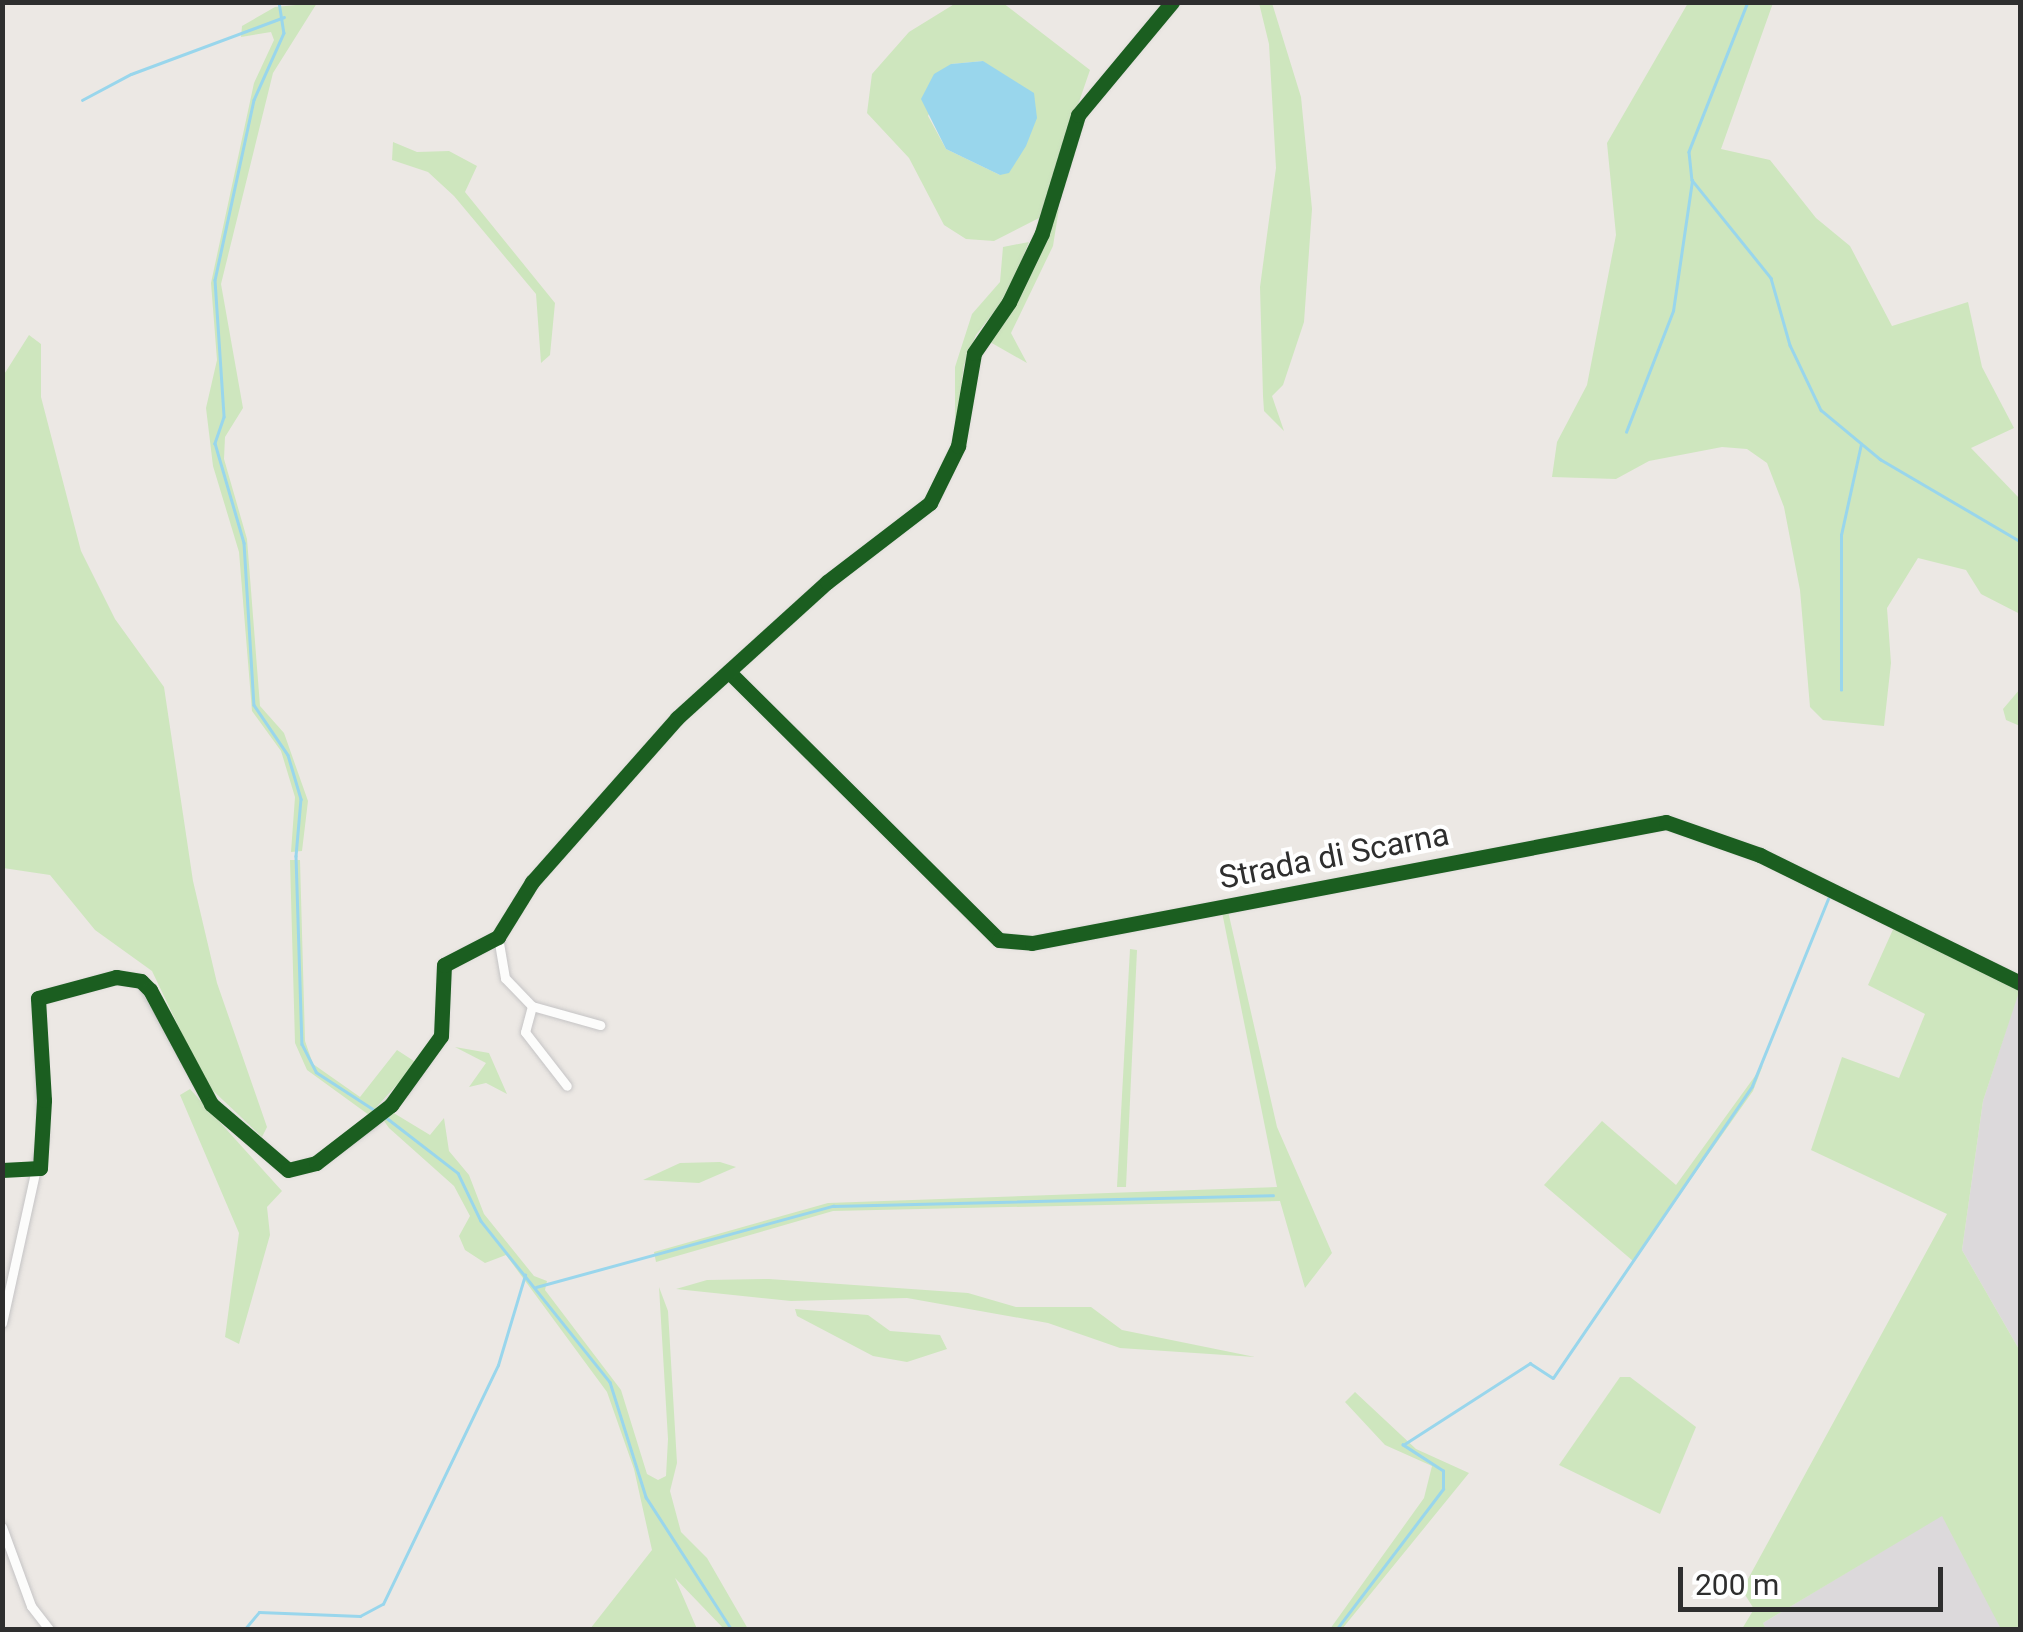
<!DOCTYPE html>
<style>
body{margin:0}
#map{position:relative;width:2023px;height:1632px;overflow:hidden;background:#ece8e4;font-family:Roboto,sans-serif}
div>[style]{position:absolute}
.industrial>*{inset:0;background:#dcd9db}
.green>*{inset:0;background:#cee6be}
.water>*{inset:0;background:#99d6ec}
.stream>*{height:2.5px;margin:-1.25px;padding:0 1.25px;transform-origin:1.25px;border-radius:1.25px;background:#99d6ec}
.roads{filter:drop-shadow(0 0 2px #c5c4c5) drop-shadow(0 0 2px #c5c4c5)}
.minor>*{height:9px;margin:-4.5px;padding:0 4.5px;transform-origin:4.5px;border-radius:4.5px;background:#fcfcfb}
.cycleway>*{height:15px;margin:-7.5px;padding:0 7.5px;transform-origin:7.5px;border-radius:7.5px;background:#1b5e20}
span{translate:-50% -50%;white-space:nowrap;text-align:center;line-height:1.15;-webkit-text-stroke:8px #fff;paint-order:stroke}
.street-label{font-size:32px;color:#2e2e2e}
.frame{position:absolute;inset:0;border:5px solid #2e2e2e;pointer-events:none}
.scale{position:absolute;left:1678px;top:1567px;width:265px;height:45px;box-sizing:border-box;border:5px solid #2e2e2e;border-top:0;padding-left:12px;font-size:30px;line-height:35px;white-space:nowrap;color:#2e2e2e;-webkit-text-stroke:8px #fff;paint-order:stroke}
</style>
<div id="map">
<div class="industrial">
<i style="clip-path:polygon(2020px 987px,2020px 1351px,1962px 1250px,1983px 1101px)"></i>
<i style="clip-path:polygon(1942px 1515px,2020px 1629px,1766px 1630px,1763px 1623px)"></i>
</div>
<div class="green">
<i style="clip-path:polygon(317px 3px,273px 73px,221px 284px,243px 408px,225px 437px,224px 459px,247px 539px,260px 706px,284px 733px,308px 801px,302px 851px,291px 852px,295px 797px,281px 751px,252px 711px,239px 552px,213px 466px,206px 408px,217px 360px,211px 283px,254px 83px,274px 40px,271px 32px,241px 37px,242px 26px,275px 7px)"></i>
<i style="clip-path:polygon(evenodd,956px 3px,1003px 3px,1090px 70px,1039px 218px,994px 241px,966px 239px,944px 225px,909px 158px,867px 113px,872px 74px,909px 32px,956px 3px,983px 61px,1000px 175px,946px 149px,928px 116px,951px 64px,983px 61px)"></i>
<i style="clip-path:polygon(1259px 3px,1272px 3px,1301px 97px,1312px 209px,1304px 322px,1283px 385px,1272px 396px,1284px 431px,1264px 411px,1263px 396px,1260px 287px,1276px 168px,1269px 44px)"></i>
<i style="clip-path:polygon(1688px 3px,1773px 3px,1721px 149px,1770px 160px,1816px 218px,1850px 246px,1892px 326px,1968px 302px,1982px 367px,2014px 428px,1971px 448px,2020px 499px,2020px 614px,1981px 594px,1966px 570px,1918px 558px,1887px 608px,1891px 663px,1884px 726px,1823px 720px,1810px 707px,1800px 590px,1784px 507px,1767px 463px,1747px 449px,1722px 447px,1649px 461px,1616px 479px,1552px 477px,1557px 442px,1587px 385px,1616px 235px,1607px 143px)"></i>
<i style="clip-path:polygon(393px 142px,417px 152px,449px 151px,477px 166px,465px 192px,555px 303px,550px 355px,541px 363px,536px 294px,454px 196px,428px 172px,392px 160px)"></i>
<i style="clip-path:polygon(1059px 208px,1053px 246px,1011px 333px,1027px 363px,990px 342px)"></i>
<i style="clip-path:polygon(1029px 242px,1008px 294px,976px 335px,964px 365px,955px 429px,955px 367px,972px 314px,1000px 282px,1003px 247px)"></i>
<i style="clip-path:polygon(29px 335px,41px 344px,41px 397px,81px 551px,115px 619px,164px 687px,193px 881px,217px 983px,267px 1127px,262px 1137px,206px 1084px,152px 971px,95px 930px,50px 875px,3px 868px,3px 376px)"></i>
<i style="clip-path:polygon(2020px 689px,2020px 726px,2006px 720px,2003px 709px)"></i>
<i style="clip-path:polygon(290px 860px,300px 860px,305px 1041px,313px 1064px,360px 1097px,397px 1050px,417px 1063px,369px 1115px,307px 1070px,295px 1043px)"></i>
<i style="clip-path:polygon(1228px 911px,1277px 1127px,1332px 1253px,1305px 1288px,1280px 1201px,833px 1211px,656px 1262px,654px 1252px,828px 1203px,1277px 1187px,1222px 912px)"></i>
<i style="clip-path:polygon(1895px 925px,2020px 989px,1983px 1101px,1962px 1250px,2020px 1351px,2020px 1629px,2001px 1629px,1942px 1516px,1763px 1623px,1766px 1629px,1742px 1629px,1754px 1609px,1742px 1590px,1947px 1214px,1811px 1150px,1842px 1057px,1899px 1078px,1925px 1014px,1868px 985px)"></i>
<i style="clip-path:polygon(1130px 949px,1137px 950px,1126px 1187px,1117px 1187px)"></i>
<i style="clip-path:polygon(455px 1047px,489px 1053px,507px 1094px,486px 1083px,469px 1087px,486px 1063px)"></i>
<i style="clip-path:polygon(1763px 1065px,1753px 1091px,1633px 1261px,1544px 1185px,1602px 1121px,1676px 1185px)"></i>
<i style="clip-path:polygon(190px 1089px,282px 1191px,267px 1207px,270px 1235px,239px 1344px,225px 1337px,239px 1233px,180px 1095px)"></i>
<i style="clip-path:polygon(392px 1112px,430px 1135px,444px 1118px,449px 1151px,469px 1175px,484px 1214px,534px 1276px,547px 1281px,545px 1290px,621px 1390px,647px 1474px,658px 1480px,666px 1476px,668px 1439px,659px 1287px,668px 1311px,677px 1463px,670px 1491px,681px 1532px,707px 1558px,748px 1629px,724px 1629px,675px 1578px,697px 1629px,590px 1629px,652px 1550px,634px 1469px,607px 1392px,506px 1255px,485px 1263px,465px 1250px,459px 1236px,470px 1216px,454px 1186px,389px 1128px,384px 1121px)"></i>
<i style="clip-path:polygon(720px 1162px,736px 1167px,699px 1183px,643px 1180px,680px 1163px)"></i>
<i style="clip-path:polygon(769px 1279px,968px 1293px,1016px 1307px,1091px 1307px,1122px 1330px,1255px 1357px,1120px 1348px,1048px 1323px,907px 1298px,791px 1301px,676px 1289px,707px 1280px)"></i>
<i style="clip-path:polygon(795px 1309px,868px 1315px,890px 1331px,940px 1335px,947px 1349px,907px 1362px,873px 1356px,797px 1316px)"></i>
<i style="clip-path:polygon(1620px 1377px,1630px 1377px,1696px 1427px,1660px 1514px,1559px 1465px)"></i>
<i style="clip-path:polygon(1355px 1392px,1416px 1449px,1469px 1473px,1342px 1629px,1330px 1629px,1424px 1498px,1432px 1466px,1385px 1445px,1345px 1402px)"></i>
</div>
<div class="water">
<i style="clip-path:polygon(983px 61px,1034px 93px,1037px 118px,1026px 146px,1009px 173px,1000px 175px,946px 149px,921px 99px,934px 74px,951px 64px)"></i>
</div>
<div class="stream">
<i style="left:279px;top:2px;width:31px;rotate:81deg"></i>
<i style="left:284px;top:33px;width:73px;rotate:114.1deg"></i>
<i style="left:254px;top:100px;width:184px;rotate:102.2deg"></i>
<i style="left:215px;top:280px;width:137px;rotate:86.2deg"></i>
<i style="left:224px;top:417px;width:28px;rotate:109deg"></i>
<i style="left:215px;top:443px;width:104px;rotate:73.8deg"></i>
<i style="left:244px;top:543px;width:162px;rotate:86.5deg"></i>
<i style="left:254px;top:705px;width:60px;rotate:55.8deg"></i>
<i style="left:288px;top:755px;width:46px;rotate:73.5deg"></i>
<i style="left:301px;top:799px;width:57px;rotate:95deg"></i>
<i style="left:296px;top:856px;width:188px;rotate:88.2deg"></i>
<i style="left:302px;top:1044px;width:31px;rotate:63deg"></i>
<i style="left:316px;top:1072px;width:72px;rotate:33deg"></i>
<i style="left:1748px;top:2px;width:161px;rotate:111.5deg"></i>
<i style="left:1689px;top:152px;width:28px;rotate:84deg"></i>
<i style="left:1692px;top:180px;width:126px;rotate:51.1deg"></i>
<i style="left:1771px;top:278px;width:70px;rotate:74.2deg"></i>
<i style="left:1790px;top:345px;width:72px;rotate:64.5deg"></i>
<i style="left:1821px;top:410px;width:77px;rotate:39.7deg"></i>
<i style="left:1880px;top:459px;width:162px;rotate:30.4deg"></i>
<i style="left:82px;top:100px;width:55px;rotate:-28deg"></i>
<i style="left:131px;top:74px;width:163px;rotate:-20.4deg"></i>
<i style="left:1626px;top:432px;width:130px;rotate:-68.8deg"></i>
<i style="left:1673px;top:311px;width:132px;rotate:-81.7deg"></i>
<i style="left:1841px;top:690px;width:155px;rotate:-90deg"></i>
<i style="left:1841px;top:535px;width:93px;rotate:-77.6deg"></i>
<i style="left:383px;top:1115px;width:95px;rotate:37.7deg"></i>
<i style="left:458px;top:1173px;width:53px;rotate:64.4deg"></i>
<i style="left:481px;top:1221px;width:206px;rotate:51.3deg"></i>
<i style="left:610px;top:1382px;width:121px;rotate:72.6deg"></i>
<i style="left:646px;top:1497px;width:158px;rotate:57.1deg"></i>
<i style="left:536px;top:1287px;width:308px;rotate:-15.3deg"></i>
<i style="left:833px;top:1206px;width:440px;rotate:-1.4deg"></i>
<i style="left:244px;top:1630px;width:23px;rotate:-50deg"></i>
<i style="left:259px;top:1612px;width:101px;rotate:2.3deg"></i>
<i style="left:360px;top:1616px;width:26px;rotate:-28deg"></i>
<i style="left:383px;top:1604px;width:265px;rotate:-64.3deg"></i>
<i style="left:498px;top:1365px;width:94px;rotate:-73.3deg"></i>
<i style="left:1336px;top:1630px;width:177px;rotate:-52.8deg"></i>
<i style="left:1443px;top:1489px;width:18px;rotate:-90deg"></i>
<i style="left:1443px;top:1471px;width:48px;rotate:-147deg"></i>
<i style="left:1403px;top:1445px;width:151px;rotate:-32.8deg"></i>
<i style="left:1530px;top:1363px;width:27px;rotate:33deg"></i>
<i style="left:1553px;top:1378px;width:353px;rotate:-55.7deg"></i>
<i style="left:1752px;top:1086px;width:202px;rotate:-67.9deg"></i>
</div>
<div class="roads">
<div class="minor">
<i style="left:732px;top:675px;width:376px;rotate:44.8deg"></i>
<i style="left:999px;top:940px;width:33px;rotate:5deg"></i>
<i style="left:1032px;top:943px;width:645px;rotate:-10.81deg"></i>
<i style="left:1666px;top:822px;width:100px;rotate:19.3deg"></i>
<i style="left:1760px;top:855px;width:290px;rotate:26.2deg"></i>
<i style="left:498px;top:937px;width:42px;rotate:80.3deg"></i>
<i style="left:505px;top:978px;width:39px;rotate:46deg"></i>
<i style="left:532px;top:1006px;width:27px;rotate:105deg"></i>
<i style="left:525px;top:1032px;width:68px;rotate:52.1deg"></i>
<i style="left:532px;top:1006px;width:71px;rotate:15.6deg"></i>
<i style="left:2px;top:1323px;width:190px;rotate:-77.6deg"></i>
<i style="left:43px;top:1137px;width:139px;rotate:-92.1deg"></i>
<i style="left:38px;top:998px;width:81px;rotate:-15.1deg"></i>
<i style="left:116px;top:977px;width:25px;rotate:9deg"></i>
<i style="left:141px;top:981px;width:142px;rotate:60.4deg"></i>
<i style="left:211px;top:1104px;width:101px;rotate:40.6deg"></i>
<i style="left:288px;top:1170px;width:29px;rotate:-14deg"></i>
<i style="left:316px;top:1163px;width:68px;rotate:-36deg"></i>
<i style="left:371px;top:1123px;width:45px;rotate:-45deg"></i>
<i style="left:403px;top:1091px;width:67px;rotate:-55.4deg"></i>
<i style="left:441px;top:1036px;width:71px;rotate:-87.6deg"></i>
<i style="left:444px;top:965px;width:61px;rotate:-27.4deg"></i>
<i style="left:498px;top:937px;width:65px;rotate:-58.3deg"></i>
<i style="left:532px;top:882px;width:219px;rotate:-48.5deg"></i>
<i style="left:677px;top:718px;width:202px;rotate:-42.2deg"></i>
<i style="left:827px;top:582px;width:130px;rotate:-37.5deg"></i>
<i style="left:930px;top:503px;width:64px;rotate:-63.8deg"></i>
<i style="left:958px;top:446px;width:94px;rotate:-80.2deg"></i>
<i style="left:974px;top:353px;width:62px;rotate:-55.5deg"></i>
<i style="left:1009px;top:302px;width:76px;rotate:-64.4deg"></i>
<i style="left:1042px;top:233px;width:123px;rotate:-73deg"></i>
<i style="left:1078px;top:115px;width:147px;rotate:-50.2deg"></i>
<i style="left:2px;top:1527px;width:84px;rotate:69.8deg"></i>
<i style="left:31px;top:1606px;width:31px;rotate:52deg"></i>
</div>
</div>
<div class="cycleway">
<i style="left:732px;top:675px;width:376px;rotate:44.8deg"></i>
<i style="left:999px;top:940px;width:33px;rotate:5deg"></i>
<i style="left:1032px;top:943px;width:645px;rotate:-10.81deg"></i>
<i style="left:1666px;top:822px;width:100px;rotate:19.3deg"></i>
<i style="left:1760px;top:855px;width:290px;rotate:26.2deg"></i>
<i style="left:2px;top:1170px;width:38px;rotate:-3deg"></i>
<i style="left:40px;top:1168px;width:68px;rotate:-86.6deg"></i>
<i style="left:44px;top:1100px;width:102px;rotate:-93.4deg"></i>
<i style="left:38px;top:998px;width:81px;rotate:-15.1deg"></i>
<i style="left:116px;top:977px;width:25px;rotate:9deg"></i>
<i style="left:141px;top:981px;width:13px;rotate:45deg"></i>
<i style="left:150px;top:990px;width:129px;rotate:61.8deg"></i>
<i style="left:211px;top:1104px;width:101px;rotate:40.6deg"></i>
<i style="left:288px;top:1170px;width:29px;rotate:-14deg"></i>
<i style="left:316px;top:1163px;width:95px;rotate:-37.7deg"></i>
<i style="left:391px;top:1105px;width:85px;rotate:-54.1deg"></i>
<i style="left:441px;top:1036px;width:71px;rotate:-87.6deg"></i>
<i style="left:444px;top:965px;width:61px;rotate:-27.4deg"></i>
<i style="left:498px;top:937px;width:65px;rotate:-58.3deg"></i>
<i style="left:532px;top:882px;width:219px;rotate:-48.5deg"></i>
<i style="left:677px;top:718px;width:202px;rotate:-42.2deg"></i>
<i style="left:827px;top:582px;width:130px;rotate:-37.5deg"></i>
<i style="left:930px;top:503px;width:64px;rotate:-63.8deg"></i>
<i style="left:958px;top:446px;width:94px;rotate:-80.2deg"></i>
<i style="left:974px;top:353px;width:62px;rotate:-55.5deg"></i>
<i style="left:1009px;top:302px;width:76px;rotate:-64.4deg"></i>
<i style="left:1042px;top:233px;width:123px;rotate:-73deg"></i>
<i style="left:1078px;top:115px;width:147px;rotate:-50.2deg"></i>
</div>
<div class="street-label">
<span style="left:1334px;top:856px;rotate:-11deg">Strada di Scarna</span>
</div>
<div class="frame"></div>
<div class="scale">200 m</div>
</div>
